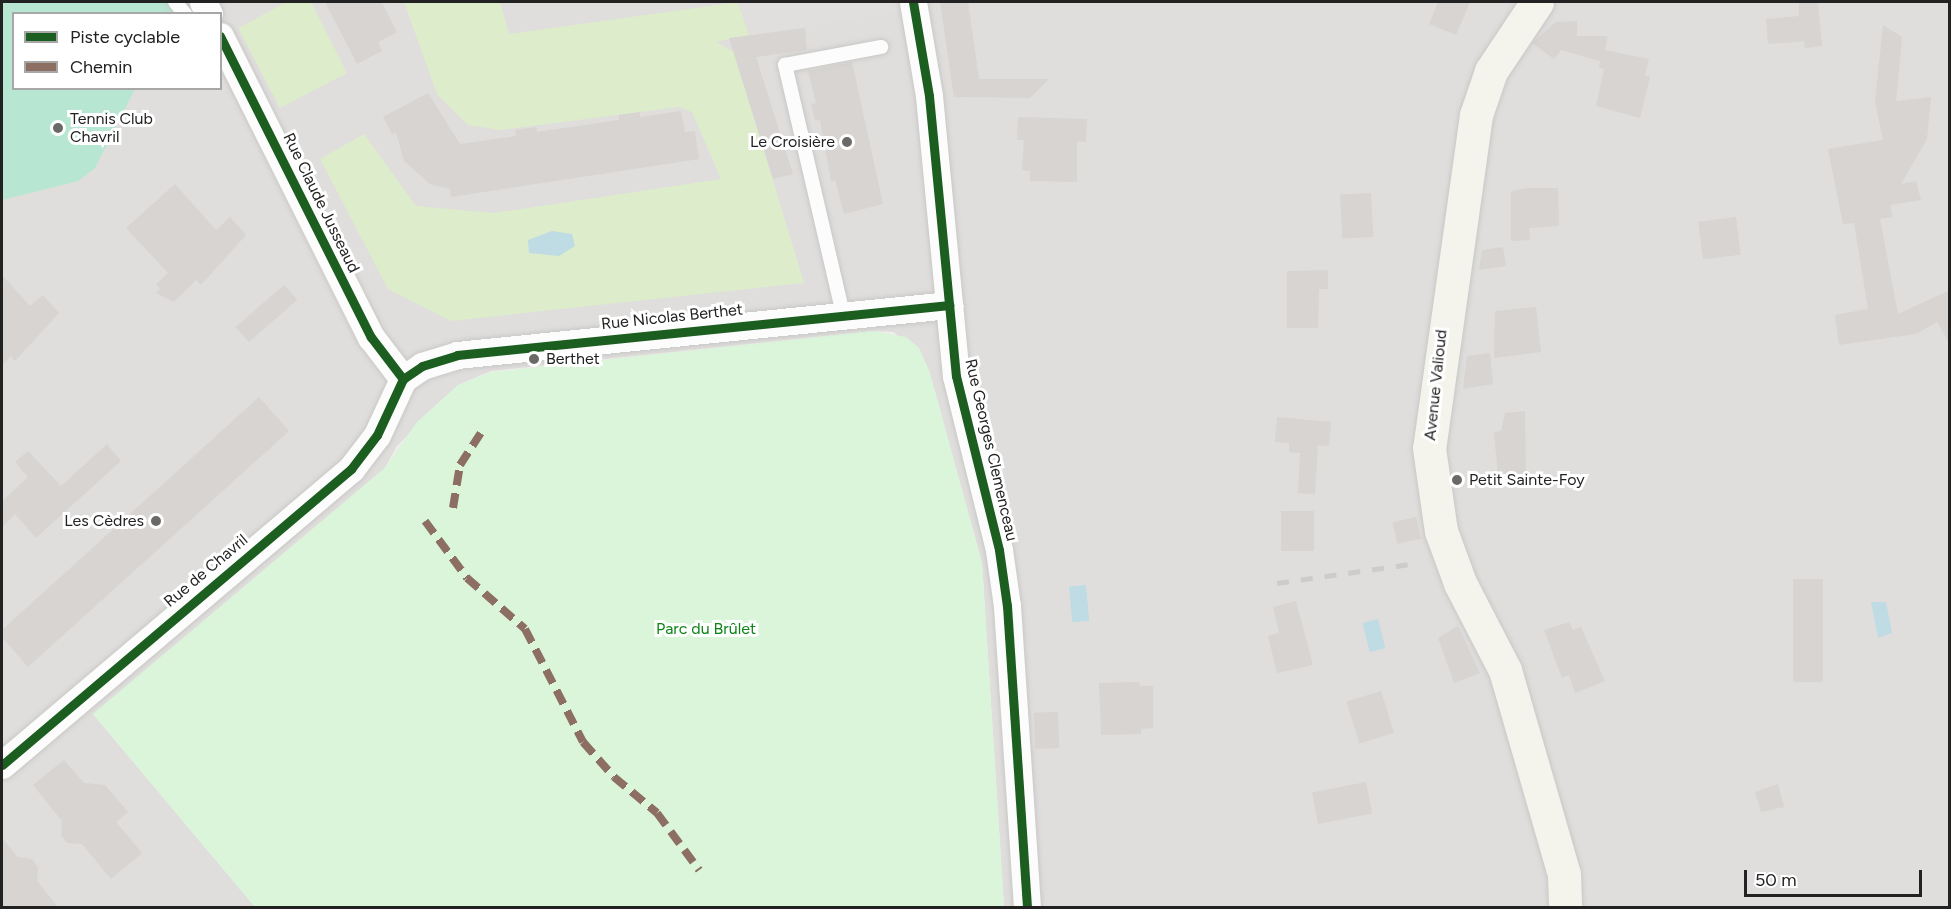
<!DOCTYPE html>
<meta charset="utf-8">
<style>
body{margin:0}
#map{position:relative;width:1951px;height:909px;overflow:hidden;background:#f0eeeb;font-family:Figtree,sans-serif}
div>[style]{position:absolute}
.residential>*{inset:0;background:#dfdedc}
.grass>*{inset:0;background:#ddeccb}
.park>*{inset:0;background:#daf5da}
.pitch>*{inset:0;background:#b7e6d2}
.parking>*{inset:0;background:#e0dfde}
.water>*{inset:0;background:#bfdbe3;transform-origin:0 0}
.building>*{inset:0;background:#d7d4d2;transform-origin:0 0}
.roads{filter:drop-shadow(0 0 2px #c9c8c7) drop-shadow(0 0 2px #c9c8c7)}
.lane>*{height:14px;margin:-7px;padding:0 7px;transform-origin:7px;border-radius:7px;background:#fdfcfc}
.street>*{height:27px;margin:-13.5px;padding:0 13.5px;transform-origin:13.5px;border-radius:13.5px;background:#fdfcfc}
.secondary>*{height:33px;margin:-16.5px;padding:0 16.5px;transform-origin:16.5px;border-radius:16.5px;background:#f4f4ed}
.rail>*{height:4.5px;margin-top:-2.25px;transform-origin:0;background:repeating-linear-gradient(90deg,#ccc 0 12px,transparent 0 24px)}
.quiet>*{height:8px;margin-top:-4px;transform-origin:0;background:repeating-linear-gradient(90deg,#8d6e63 0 15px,transparent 0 23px)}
.cycleway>*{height:9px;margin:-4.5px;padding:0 4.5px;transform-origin:4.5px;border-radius:4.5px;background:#1b5e20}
.dots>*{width:16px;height:16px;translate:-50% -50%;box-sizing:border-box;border:3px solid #fff;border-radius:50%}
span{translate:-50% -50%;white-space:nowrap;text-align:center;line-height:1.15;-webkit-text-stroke:6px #fff;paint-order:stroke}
.poi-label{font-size:16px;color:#222}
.left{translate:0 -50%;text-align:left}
.right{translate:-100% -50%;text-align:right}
.street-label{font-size:16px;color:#222}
.park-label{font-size:16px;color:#0c8416}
.frame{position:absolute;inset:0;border:3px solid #222;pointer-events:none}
.legend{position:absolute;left:12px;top:12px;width:210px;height:78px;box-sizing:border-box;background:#fff;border:2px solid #a7a7a7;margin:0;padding:8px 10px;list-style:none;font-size:18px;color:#222}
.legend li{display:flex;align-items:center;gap:12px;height:30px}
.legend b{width:30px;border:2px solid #a7a7a7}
.scale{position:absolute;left:1744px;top:870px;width:178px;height:27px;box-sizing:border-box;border:3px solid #222;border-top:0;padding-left:8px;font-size:18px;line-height:21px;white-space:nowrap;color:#222;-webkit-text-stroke:4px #fff;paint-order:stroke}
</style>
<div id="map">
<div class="residential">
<i style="clip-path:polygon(evenodd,2px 2px,1949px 2px,1949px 907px,1004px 907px,982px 563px,929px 370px,894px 332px,873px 331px,491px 371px,458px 385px,397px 446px,385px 468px,93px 714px,255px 907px,2px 908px,2px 2px,14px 14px,220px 14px,220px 88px,14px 88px,14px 14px)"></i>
</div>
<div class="grass">
<i style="clip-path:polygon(287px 2px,311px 2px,347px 73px,280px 108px,238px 28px)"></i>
<i style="clip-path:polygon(404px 2px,500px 2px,509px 34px,738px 2px,749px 35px,716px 42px,734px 52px,804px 283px,451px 321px,388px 289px,320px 159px,364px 134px,416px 206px,494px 213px,721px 179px,692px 112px,679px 107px,501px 130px,468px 125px,437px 94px)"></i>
</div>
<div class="park">
<i style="clip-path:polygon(873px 331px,906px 337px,919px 348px,929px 370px,982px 563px,1004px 907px,255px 907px,93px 714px,385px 468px,417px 422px,458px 385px,491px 372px)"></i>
</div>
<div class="pitch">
<i style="clip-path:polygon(2px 2px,193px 2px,200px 13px,14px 14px,14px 88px,135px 89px,95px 168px,78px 181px,2px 200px)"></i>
</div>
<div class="parking">
<i style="clip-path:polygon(738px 2px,895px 2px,898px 12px,749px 35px)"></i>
</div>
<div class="water">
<i style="clip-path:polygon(552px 231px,572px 234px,575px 246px,559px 256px,529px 253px,528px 240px)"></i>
<i style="left:1086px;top:585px;width:36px;height:17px;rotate:85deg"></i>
<i style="clip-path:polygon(1871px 602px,1886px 602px,1892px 633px,1878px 638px)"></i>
<i style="left:1378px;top:619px;width:30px;height:16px;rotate:76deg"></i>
</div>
<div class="building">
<i style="clip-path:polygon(325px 2px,382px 2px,397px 32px,378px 42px,382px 51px,357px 64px)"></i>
<i style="clip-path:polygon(940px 2px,968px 2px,979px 79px,1049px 79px,1030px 98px,954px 97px)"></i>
<i style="clip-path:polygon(1438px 2px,1470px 2px,1456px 35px,1429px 24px)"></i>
<i style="clip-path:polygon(1799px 2px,1818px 2px,1822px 46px,1805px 48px,1804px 41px,1768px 44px,1766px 19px,1799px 16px)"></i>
<i style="clip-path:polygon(1577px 21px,1577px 36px,1608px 36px,1605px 50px,1649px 59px,1645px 75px,1650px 77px,1640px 118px,1596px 106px,1604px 69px,1599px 68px,1600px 61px,1561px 50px,1554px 59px,1532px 43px,1556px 22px)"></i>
<i style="clip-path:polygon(1883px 25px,1902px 37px,1896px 101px,1931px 97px,1927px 139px,1901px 184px,1916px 181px,1921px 200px,1890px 205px,1893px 217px,1880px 219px,1898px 314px,1950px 290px,1950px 344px,1937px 322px,1916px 334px,1839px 345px,1835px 315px,1868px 309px,1854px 223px,1843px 224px,1828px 149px,1883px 140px,1875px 102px)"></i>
<i style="clip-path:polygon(805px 28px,807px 50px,756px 57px,793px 174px,773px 179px,729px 38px)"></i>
<i style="clip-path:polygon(852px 62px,883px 204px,844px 214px,835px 180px,831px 181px,820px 120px,815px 121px,811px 104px,816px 103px,808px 71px)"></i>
<i style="clip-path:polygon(428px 93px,460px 144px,516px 136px,515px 130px,536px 127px,537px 132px,619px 120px,619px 115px,640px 112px,640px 117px,681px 111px,685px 132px,695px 131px,699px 159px,451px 197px,450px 189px,430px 184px,404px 161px,396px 132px,392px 134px,383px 117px)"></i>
<i style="clip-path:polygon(1018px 117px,1087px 119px,1086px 142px,1077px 141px,1077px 182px,1030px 181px,1030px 171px,1022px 170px,1024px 140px,1017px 140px)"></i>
<i style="clip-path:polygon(175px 184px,216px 230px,230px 217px,246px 235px,201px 285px,196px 280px,174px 302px,156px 293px,160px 289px,156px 284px,168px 273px,126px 228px)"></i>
<i style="clip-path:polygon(1528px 188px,1558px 188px,1559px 226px,1529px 228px,1530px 240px,1511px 241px,1511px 191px)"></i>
<i style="left:1371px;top:193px;width:44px;height:31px;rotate:87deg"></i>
<i style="left:1736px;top:217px;width:38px;height:38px;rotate:83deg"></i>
<i style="clip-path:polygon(1503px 247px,1506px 266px,1479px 270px,1482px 250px)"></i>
<i style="clip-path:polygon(1328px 270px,1328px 289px,1319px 289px,1318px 328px,1287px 328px,1287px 271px)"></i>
<i style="clip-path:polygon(2px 275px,30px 306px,43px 295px,59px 313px,15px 361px,11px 356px,2px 365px)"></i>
<i style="left:284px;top:285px;width:20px;height:64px;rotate:49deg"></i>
<i style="clip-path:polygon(1536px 307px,1541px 352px,1494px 358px,1495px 311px)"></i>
<i style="clip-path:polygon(1490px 353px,1493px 384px,1463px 389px,1467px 356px)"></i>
<i style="clip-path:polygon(259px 397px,289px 431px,28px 667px,2px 637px,2px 630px)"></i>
<i style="clip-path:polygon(1525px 411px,1526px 485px,1499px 486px,1494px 432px,1501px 431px,1505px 413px)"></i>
<i style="clip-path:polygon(1277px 417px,1331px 422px,1329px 446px,1318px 445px,1315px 494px,1298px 493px,1300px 453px,1289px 452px,1289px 443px,1275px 442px)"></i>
<i style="clip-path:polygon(107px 444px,121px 461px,36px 538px,15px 514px,2px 527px,2px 501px,28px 477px,15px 462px,28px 451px,61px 486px)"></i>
<i style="left:1281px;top:511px;width:33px;height:40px"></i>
<i style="left:1416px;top:517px;width:22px;height:24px;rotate:77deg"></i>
<i style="left:1793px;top:579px;width:30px;height:103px"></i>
<i style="clip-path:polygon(1296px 601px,1313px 665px,1277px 673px,1268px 636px,1279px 633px,1273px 607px)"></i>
<i style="clip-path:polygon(1569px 622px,1573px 630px,1581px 627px,1605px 681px,1575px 693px,1569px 675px,1562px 678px,1544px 630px)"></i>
<i style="clip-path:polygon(1458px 626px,1480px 673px,1454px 683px,1438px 638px)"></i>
<i style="clip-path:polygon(1139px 682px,1140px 686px,1153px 686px,1153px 728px,1141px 729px,1141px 734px,1101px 735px,1099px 683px)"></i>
<i style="left:1381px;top:691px;width:44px;height:36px;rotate:73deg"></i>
<i style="left:1058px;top:712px;width:36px;height:24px;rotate:88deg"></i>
<i style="clip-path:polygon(64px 760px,84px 783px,105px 785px,128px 812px,116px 822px,142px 853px,111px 879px,82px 844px,67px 843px,61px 835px,62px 821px,33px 785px)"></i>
<i style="left:1366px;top:782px;width:32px;height:55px;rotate:79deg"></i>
<i style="clip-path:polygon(1778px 784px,1784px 807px,1761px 812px,1755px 792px)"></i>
<i style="clip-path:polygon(2px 838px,18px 857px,32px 859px,38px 867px,37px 881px,59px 908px,2px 908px)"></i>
</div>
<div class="roads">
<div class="lane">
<i style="left:175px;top:2px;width:16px;rotate:50deg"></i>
<i style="left:843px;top:314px;width:256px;rotate:-103.1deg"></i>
<i style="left:785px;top:65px;width:98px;rotate:-10.6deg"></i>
</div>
<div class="street">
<i style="left:203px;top:2px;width:13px;rotate:63deg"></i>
<i style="left:913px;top:2px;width:95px;rotate:80.3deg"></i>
<i style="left:929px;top:96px;width:281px;rotate:84.5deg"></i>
<i style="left:956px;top:376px;width:179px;rotate:76.1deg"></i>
<i style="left:999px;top:550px;width:57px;rotate:81.9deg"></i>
<i style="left:1007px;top:606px;width:303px;rotate:86.2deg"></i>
<i style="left:220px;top:36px;width:337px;rotate:63.4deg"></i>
<i style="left:371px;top:337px;width:53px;rotate:52.7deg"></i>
<i style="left:2px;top:765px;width:458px;rotate:-40.3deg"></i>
<i style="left:351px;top:469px;width:43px;rotate:-52.6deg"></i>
<i style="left:377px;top:435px;width:62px;rotate:-65.1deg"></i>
<i style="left:403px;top:379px;width:23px;rotate:-34deg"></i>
<i style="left:422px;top:366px;width:37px;rotate:-17deg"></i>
<i style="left:457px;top:355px;width:495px;rotate:-5.8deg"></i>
</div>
<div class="secondary">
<i style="left:1537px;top:2px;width:83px;rotate:123.7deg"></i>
<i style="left:1491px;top:71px;width:46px;rotate:108.8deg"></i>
<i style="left:1476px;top:115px;width:336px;rotate:98deg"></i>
<i style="left:1429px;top:448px;width:84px;rotate:81.8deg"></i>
<i style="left:1441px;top:531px;width:55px;rotate:69.9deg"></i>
<i style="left:1460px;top:583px;width:98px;rotate:62.7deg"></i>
<i style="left:1505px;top:670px;width:212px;rotate:73.9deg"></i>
<i style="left:1564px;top:874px;width:34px;rotate:88deg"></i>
</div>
</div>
<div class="rail">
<i style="left:1277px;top:583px;width:142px;rotate:-8.1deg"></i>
</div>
<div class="quiet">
<i style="left:453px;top:508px;width:44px;rotate:-80.8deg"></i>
<i style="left:460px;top:465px;width:38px;rotate:-57deg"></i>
<i style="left:425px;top:521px;width:71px;rotate:53.6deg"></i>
<i style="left:467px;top:578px;width:77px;rotate:41.3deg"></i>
<i style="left:525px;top:629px;width:127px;rotate:62.8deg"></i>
<i style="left:583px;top:742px;width:47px;rotate:48.5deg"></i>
<i style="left:614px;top:777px;width:56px;rotate:39.9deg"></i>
<i style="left:657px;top:813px;width:71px;rotate:53.6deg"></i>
</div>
<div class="cycleway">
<i style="left:913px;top:2px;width:95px;rotate:80.3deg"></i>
<i style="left:929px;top:96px;width:281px;rotate:84.5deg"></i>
<i style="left:956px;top:376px;width:179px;rotate:76.1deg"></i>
<i style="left:999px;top:550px;width:57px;rotate:81.9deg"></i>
<i style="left:1007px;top:606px;width:303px;rotate:86.2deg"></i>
<i style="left:220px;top:36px;width:337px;rotate:63.4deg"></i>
<i style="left:371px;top:337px;width:53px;rotate:52.7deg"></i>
<i style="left:2px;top:765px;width:458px;rotate:-40.3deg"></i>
<i style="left:351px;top:469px;width:43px;rotate:-52.6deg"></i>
<i style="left:377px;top:435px;width:62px;rotate:-65.1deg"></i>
<i style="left:403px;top:379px;width:23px;rotate:-34deg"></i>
<i style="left:422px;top:366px;width:37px;rotate:-17deg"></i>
<i style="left:457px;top:355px;width:495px;rotate:-5.8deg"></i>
</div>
<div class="dots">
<i style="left:58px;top:128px;background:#6a6968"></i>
<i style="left:847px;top:142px;background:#6a6968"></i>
<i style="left:534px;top:359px;background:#6a6968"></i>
<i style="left:1457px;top:480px;background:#6a6968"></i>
<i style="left:156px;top:521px;background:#6a6968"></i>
</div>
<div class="poi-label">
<span class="left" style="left:70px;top:128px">Tennis Club<br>Chavril</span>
<span class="right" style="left:835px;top:142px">Le Croisière</span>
<span class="left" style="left:546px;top:359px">Berthet</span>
<span class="left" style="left:1469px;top:480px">Petit Sainte-Foy</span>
<span class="right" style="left:144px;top:521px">Les Cèdres</span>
</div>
<div class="street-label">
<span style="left:321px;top:203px;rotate:64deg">Rue Claude Jusseaud</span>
<span style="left:672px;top:317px;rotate:-6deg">Rue Nicolas Berthet</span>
<span style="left:1436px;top:385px;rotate:-84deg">Avenue Valioud</span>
<span style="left:991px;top:450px;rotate:77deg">Rue Georges Clemenceau</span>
<span style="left:206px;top:571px;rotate:-40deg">Rue de Chavril</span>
</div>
<div class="park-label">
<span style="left:706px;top:629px">Parc du Brûlet</span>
</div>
<div class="frame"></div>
<ul class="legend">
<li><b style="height:8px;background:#1b5e20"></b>Piste cyclable</li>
<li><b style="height:8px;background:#8d6e63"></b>Chemin</li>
</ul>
<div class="scale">50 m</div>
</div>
